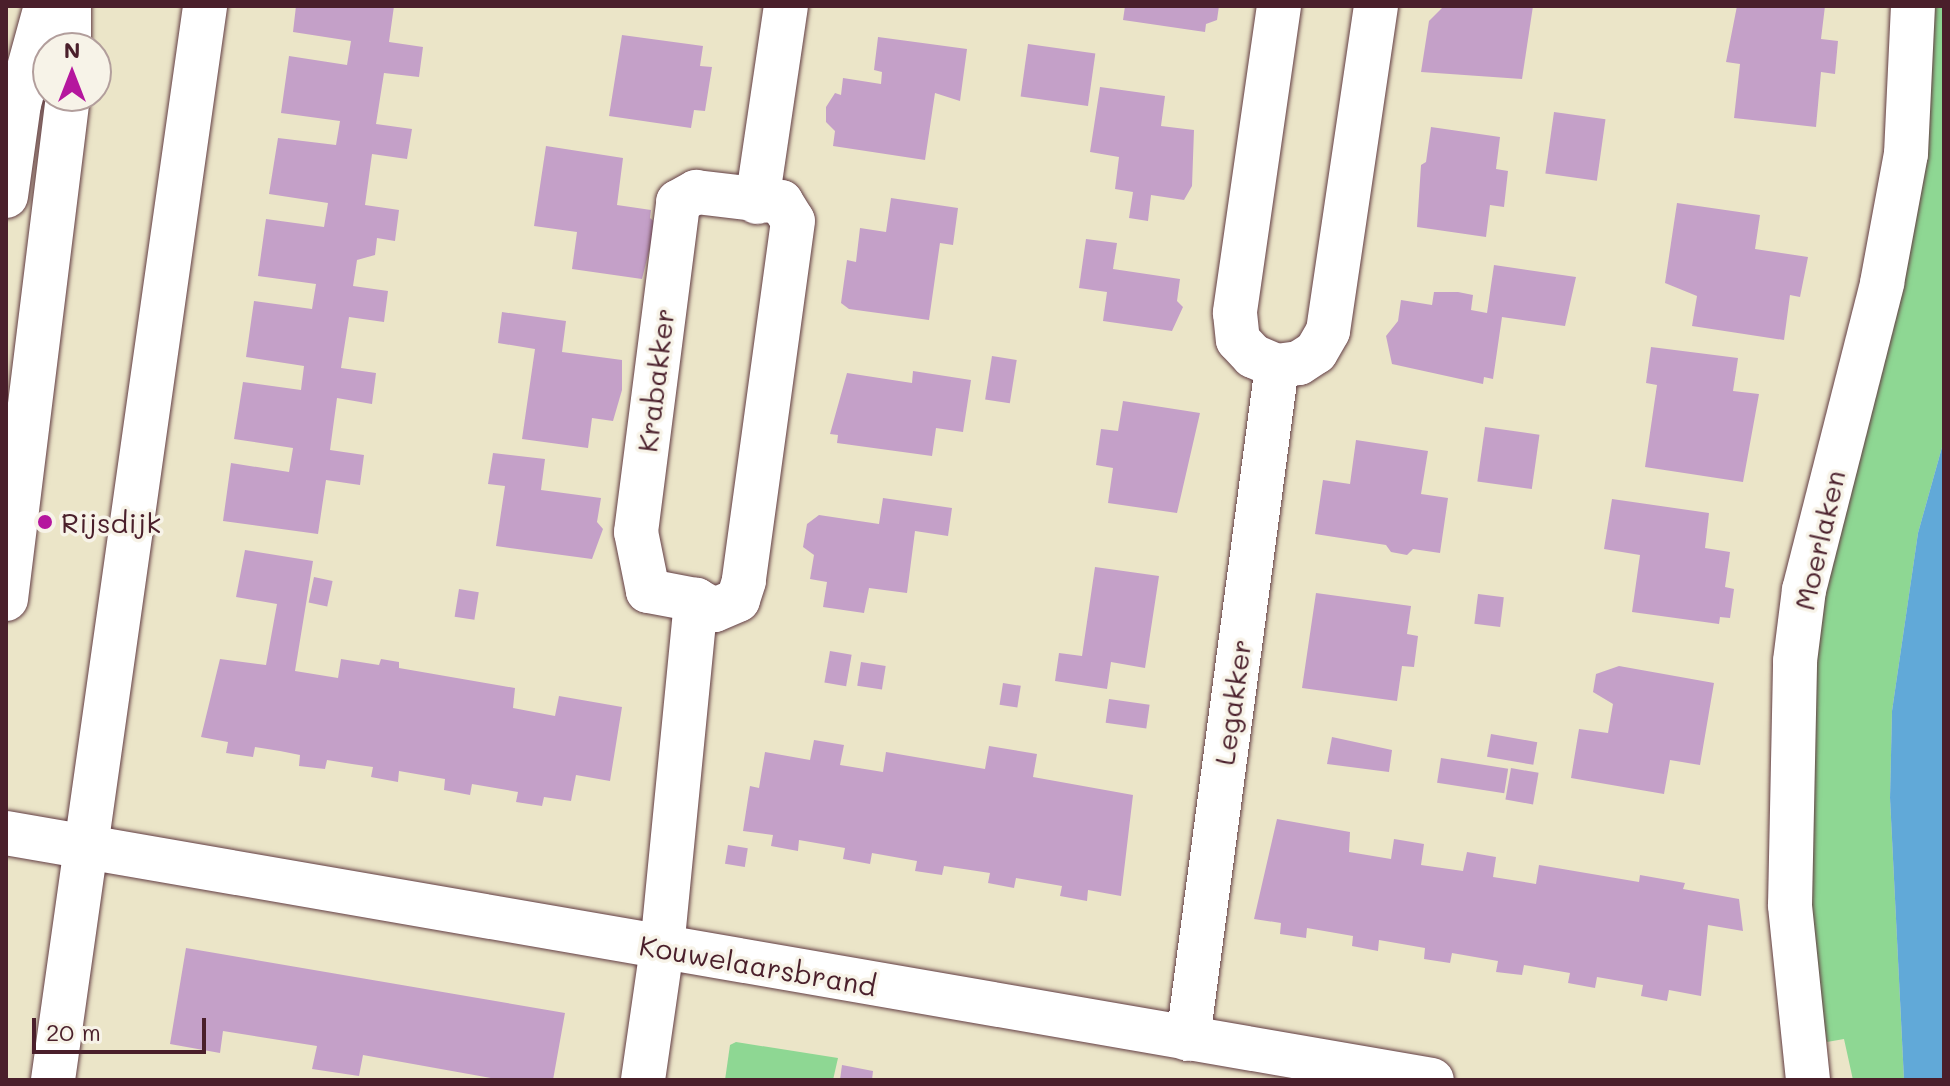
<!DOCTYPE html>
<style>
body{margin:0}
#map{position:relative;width:1950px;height:1086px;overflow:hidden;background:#ebe5c8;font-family:Mali,sans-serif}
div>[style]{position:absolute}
.green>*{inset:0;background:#8ed793}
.water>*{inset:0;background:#61a9d8}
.building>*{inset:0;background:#c4a0c8;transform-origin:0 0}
.roads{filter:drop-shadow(0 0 2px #623d43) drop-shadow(0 0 2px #623d43)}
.minor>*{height:44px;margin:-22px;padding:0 22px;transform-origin:22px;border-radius:22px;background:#fff}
.secondary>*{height:44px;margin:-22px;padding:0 22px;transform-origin:22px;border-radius:22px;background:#fff}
.dots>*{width:22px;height:22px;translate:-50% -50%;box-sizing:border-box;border:4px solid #f7f3e8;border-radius:50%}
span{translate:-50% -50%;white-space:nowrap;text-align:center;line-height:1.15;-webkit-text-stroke:7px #f7f3e8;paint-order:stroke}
.street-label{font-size:28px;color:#4a1f2b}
.poi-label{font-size:28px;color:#4a1f2b}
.left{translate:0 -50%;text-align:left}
.frame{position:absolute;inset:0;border:8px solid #4a1f2b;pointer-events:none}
.north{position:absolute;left:32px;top:32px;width:80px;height:80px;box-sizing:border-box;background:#f7f3e8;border:2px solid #b29e9c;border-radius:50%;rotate:0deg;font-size:22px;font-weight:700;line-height:32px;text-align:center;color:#4a1f2b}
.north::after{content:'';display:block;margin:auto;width:28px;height:36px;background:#b5179e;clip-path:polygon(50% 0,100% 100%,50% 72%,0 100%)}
.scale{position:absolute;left:32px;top:1018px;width:174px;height:36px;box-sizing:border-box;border:4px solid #4a1f2b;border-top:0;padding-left:10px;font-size:24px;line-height:28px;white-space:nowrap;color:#4a1f2b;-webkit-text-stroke:6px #f7f3e8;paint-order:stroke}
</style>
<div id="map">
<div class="green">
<i style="clip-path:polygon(1932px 6px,1944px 6px,1944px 440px,1918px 533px,1892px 711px,1890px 798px,1904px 1080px,1853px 1080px,1844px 1039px,1827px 1042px,1820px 1001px,1804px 817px,1820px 614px)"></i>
<i style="clip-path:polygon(736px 1042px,838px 1058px,833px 1080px,725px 1080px,730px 1045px)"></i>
</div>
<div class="water">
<i style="clip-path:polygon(1944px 440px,1944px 1080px,1904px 1080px,1890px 798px,1892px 711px,1918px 533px)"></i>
</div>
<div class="building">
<i style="clip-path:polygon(296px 6px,394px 6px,389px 42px,423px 47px,419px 77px,384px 73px,376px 124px,412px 129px,407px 159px,372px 154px,365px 205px,399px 210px,395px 241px,377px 238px,375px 255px,357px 260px,353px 286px,388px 291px,384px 322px,349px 317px,341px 368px,376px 373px,372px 404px,337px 398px,330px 450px,364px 455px,360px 485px,326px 480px,318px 534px,223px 521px,231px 463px,289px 472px,293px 448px,234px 439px,243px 382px,301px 390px,304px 366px,246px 357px,254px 301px,312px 309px,316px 284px,258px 276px,266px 219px,324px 227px,328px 203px,269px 194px,278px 138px,336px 145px,340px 121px,281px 113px,289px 56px,347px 65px,351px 41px,293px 32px)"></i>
<i style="clip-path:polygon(1125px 6px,1219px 6px,1217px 20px,1206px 24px,1205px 32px,1123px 20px)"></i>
<i style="clip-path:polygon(1444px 6px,1533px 6px,1522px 79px,1421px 72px,1429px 21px)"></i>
<i style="clip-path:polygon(1737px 6px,1825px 6px,1821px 39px,1838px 41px,1835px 74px,1821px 72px,1816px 127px,1734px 118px,1740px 64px,1726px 62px)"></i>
<i style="clip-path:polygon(622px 35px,703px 46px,700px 66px,712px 67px,705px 111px,694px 110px,691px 128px,609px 116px)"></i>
<i style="clip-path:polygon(878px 37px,967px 49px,960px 101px,935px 93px,925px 160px,833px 146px,835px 131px,826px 122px,826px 107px,835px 93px,841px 95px,843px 78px,881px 84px,882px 72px,874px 70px)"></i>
<i style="left:1028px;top:44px;width:68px;height:53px;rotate:8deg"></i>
<i style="clip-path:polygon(1100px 87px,1165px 96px,1161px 126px,1194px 130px,1192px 186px,1184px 200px,1151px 195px,1148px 221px,1129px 218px,1133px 192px,1115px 189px,1119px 157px,1090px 152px)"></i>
<i style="left:1554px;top:112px;width:52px;height:62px;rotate:8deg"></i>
<i style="clip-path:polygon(1431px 127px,1500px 137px,1496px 169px,1508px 171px,1504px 207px,1490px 205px,1486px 237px,1417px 227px,1421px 165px,1426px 162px)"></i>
<i style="clip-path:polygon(546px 146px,623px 158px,617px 205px,651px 210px,650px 218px,656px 223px,642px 279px,572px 269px,577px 232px,534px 226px)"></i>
<i style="clip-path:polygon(891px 198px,958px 208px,953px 245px,940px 243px,929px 320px,849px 309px,841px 303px,847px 260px,856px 262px,860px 228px,886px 232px)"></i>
<i style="clip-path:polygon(1677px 203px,1760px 215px,1755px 249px,1808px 257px,1800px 297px,1790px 295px,1784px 340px,1692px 326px,1697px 296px,1665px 283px)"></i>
<i style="clip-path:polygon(1086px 239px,1117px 243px,1113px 269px,1180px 279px,1177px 301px,1183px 307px,1172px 331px,1103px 321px,1107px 292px,1079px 288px)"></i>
<i style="clip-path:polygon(1494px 265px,1576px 277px,1565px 326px,1502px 317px,1493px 379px,1484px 377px,1483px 384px,1392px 364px,1386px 336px,1398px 321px,1401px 300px,1432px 305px,1434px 292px,1458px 292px,1473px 295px,1471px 310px,1487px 313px)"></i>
<i style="clip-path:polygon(502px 312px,566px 321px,562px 352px,622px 360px,622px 390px,613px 421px,592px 418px,588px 448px,522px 439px,535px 349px,498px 343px)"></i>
<i style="clip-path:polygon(1651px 347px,1738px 358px,1733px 391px,1759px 394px,1743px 482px,1645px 467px,1657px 385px,1646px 383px)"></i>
<i style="left:992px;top:356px;width:25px;height:44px;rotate:9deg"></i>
<i style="clip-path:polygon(913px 371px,971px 380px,963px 432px,936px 428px,932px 456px,837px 443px,838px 435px,830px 434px,847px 373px,912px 383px)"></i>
<i style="clip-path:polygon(1123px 401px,1200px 413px,1177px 513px,1108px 503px,1113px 468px,1096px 465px,1101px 429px,1118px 431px)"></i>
<i style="left:1485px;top:427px;width:55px;height:55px;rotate:8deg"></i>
<i style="clip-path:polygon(1356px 440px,1428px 451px,1421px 494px,1448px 498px,1440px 553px,1413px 549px,1407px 555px,1391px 552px,1386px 545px,1315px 534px,1323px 480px,1350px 484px)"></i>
<i style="clip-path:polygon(493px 453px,545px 459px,541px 490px,601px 498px,597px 522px,603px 529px,592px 559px,496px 546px,505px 486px,488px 484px)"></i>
<i style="clip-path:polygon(883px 498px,952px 508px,948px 536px,915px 531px,907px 593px,869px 588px,864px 613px,823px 607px,827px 582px,810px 579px,814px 555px,803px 547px,807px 524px,819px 515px,879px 524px)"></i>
<i style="clip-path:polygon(1612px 499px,1709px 513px,1705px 548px,1730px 552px,1725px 587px,1734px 589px,1730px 618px,1720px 617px,1719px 624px,1632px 612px,1640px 555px,1604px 549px)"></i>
<i style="clip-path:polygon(245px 550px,313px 561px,295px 671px,338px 678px,341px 659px,379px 665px,381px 659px,399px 662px,399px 668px,515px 688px,513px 708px,555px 716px,559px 696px,622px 707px,610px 781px,576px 775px,571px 801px,544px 797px,542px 806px,516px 802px,518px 792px,472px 784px,470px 795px,444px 790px,445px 779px,399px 771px,398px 782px,371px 777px,373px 767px,352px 764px,327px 760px,325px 769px,299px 766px,300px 755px,280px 751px,255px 747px,253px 757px,226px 753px,228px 742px,201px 737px,220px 659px,266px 665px,277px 604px,236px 597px)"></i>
<i style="clip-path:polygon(1095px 567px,1159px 576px,1145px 668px,1111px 662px,1107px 689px,1055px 681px,1059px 653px,1082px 656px)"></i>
<i style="left:314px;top:577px;width:19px;height:26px;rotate:12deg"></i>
<i style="left:459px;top:589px;width:20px;height:28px;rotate:9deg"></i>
<i style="clip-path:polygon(1316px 593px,1411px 606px,1407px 634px,1418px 636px,1414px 667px,1402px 666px,1397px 701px,1302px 688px)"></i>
<i style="left:1478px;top:594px;width:26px;height:30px;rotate:7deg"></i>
<i style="left:830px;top:651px;width:22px;height:32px;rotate:10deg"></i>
<i style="left:861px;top:662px;width:25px;height:24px;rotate:9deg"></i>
<i style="clip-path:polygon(1619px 666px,1714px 683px,1700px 765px,1670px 760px,1664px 794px,1571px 778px,1579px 729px,1608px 733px,1613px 704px,1593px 692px,1596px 674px)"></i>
<i style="left:1003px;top:683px;width:18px;height:22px;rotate:9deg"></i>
<i style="left:1109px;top:699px;width:41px;height:24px;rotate:8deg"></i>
<i style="left:1491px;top:734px;width:47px;height:23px;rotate:10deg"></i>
<i style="clip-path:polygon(1332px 737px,1392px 750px,1389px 772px,1327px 764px)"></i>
<i style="clip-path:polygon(814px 740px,844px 745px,840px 765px,883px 772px,886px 752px,985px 769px,989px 746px,1037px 754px,1033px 777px,1133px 795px,1121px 896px,1088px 890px,1087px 901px,1060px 896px,1062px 886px,1016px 878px,1014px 888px,988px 883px,990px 873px,944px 866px,942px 875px,915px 871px,917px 861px,872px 853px,870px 864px,843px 859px,845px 848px,799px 840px,798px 851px,771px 846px,773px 835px,743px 831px,750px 786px,759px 788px,765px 752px,810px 760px)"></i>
<i style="left:1441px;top:758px;width:68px;height:25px;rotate:9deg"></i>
<i style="left:1511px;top:768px;width:28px;height:32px;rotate:10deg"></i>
<i style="clip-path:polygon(1277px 819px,1350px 832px,1349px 852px,1391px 859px,1394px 839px,1424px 844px,1421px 865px,1463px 871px,1467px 852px,1496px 857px,1493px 877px,1536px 884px,1539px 865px,1639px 882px,1640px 875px,1685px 883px,1683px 889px,1739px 899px,1743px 931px,1708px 925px,1701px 996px,1669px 990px,1667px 1001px,1641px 996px,1643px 985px,1597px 977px,1595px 988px,1568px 983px,1570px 973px,1524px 965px,1522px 975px,1496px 972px,1498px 961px,1452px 953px,1450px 963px,1424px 959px,1425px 948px,1379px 940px,1378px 951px,1352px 946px,1353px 936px,1307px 928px,1306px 938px,1280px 934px,1281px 923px,1254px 919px)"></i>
<i style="left:728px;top:845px;width:20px;height:19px;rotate:9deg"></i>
<i style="clip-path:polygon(186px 948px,565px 1013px,553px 1080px,502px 1080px,363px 1055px,359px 1076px,312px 1069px,317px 1046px,223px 1031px,220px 1053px,170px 1044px)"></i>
<i style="clip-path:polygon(842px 1065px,873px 1071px,872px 1080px,840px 1080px)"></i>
</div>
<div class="roads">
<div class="minor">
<i style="left:1279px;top:6px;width:310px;rotate:98.2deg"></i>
<i style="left:1235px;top:313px;width:27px;rotate:84deg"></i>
<i style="left:1238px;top:340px;width:22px;rotate:47deg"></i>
<i style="left:1253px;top:356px;width:26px;rotate:23deg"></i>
<i style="left:1277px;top:366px;width:22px;rotate:-8deg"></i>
<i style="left:1299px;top:363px;width:20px;rotate:-33deg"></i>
<i style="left:1316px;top:352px;width:24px;rotate:-60deg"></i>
<i style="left:1328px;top:331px;width:329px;rotate:-81.6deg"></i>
<i style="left:757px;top:202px;width:198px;rotate:-81.6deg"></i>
<i style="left:6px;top:833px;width:1447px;rotate:9.83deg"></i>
<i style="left:1188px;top:1039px;width:679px;rotate:-82.47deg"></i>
<i style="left:53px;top:1080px;width:1085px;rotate:-81.94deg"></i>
<i style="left:643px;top:1080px;width:133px;rotate:-81.8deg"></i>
<i style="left:662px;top:948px;width:350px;rotate:-84.4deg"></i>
<i style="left:696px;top:600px;width:49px;rotate:-169.4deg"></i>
<i style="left:648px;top:591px;width:60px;rotate:-101.5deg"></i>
<i style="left:636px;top:532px;width:333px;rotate:-82.7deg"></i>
<i style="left:678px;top:202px;width:21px;rotate:-29deg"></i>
<i style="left:696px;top:192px;width:86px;rotate:6.7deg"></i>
<i style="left:781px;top:202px;width:22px;rotate:58deg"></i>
<i style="left:793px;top:221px;width:363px;rotate:97.8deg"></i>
<i style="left:744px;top:581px;width:20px;rotate:108deg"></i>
<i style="left:738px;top:600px;width:26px;rotate:157deg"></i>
<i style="left:714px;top:610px;width:21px;rotate:-151deg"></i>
<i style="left:1808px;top:1080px;width:176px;rotate:-95.9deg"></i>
<i style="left:1790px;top:905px;width:244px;rotate:-88.8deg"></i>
<i style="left:1795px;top:661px;width:72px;rotate:-82.8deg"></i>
<i style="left:1804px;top:590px;width:317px;rotate:-75.7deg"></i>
<i style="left:1882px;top:283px;width:131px;rotate:-79.5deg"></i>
<i style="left:1906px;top:154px;width:148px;rotate:-87.3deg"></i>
</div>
<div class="secondary">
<i style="left:69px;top:48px;width:42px;rotate:-90deg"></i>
<i style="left:6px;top:196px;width:93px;rotate:-82deg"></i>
<i style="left:19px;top:104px;width:102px;rotate:-74.6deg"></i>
<i style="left:6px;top:599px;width:507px;rotate:-82.97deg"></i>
</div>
</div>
<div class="dots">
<i style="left:45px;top:522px;background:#b5179e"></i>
</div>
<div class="street-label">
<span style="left:655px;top:380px;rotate:-83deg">Krabakker</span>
<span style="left:1819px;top:540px;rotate:-77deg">Moerlaken</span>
<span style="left:1232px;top:702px;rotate:-82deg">Legakker</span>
<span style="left:758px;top:965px;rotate:10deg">Kouwelaarsbrand</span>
</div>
<div class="poi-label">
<span class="left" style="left:61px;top:522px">Rijsdijk</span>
</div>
<div class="frame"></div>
<div class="north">N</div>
<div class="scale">20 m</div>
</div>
